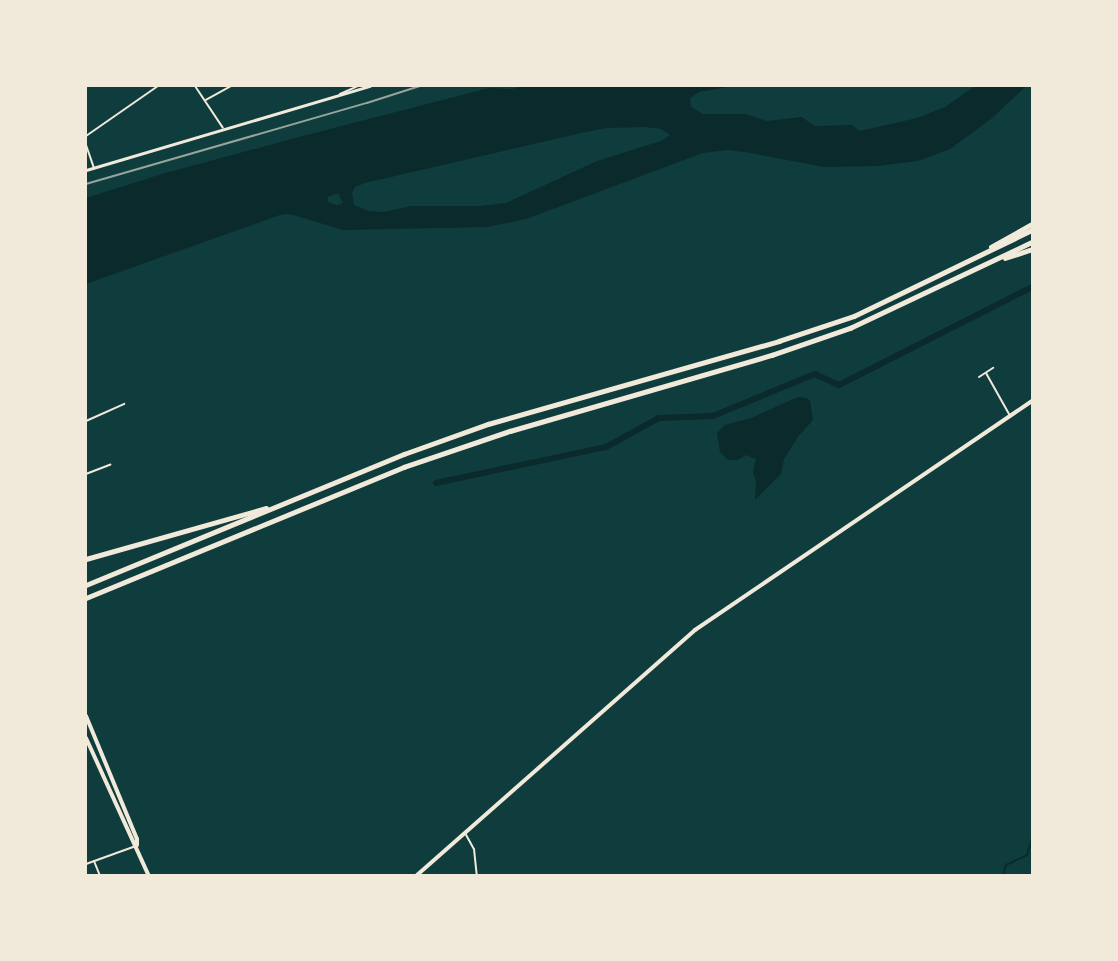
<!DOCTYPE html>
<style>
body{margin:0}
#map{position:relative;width:1118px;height:961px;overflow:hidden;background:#0f3d3e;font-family:"Golos Text",sans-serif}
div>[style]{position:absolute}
.water>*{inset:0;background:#0a2a2b}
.stream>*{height:1.5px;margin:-0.75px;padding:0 0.75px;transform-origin:0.75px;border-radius:0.75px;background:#0a2a2b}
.canal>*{height:6px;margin:-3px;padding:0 3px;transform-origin:3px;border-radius:3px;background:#0a2a2b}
.service>*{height:1.5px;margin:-0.75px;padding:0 0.75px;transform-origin:0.75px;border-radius:0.75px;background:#f1e9da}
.minor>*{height:2px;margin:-1px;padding:0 1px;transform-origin:1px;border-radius:1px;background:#f1e9da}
.tertiary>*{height:3px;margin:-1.5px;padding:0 1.5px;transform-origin:1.5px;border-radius:1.5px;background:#f1e9da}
.secondary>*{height:4px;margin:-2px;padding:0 2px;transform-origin:2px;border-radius:2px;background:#f1e9da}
.primary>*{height:4px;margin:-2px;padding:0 2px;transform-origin:2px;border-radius:2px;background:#f1e9da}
.motorway>*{height:4.5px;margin:-2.25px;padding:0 2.25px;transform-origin:2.25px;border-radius:2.25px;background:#f1e9da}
.rail>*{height:1.5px;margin:-0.75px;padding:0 0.75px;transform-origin:0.75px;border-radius:0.75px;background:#97a49c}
span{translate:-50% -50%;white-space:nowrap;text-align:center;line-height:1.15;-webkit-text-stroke:6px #f1e9da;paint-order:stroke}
.frame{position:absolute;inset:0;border:87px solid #f1e9da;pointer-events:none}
</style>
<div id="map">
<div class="water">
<i style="clip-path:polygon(evenodd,522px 86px,734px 86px,699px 92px,690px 98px,691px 107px,703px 114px,746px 114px,767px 121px,802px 117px,814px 126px,852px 125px,860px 131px,917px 118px,945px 107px,975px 86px,1026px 86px,991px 119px,950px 149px,918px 161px,878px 166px,824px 167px,745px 152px,727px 150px,703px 153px,526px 219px,488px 227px,343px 230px,290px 214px,280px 215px,86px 284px,86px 198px,162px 174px,299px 137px,489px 88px,512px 89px,522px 86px,645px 127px,661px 129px,670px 135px,661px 141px,597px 161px,506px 203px,480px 206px,411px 206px,384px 212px,369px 211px,354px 205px,352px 193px,355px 187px,365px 183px,581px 133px,607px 128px,645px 127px,522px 86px,338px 193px,343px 203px,337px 205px,328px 202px,328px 197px,338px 193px)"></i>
<i style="clip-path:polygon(798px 397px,807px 398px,810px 401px,813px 420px,798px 437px,784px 459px,781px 474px,755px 500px,756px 481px,753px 472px,756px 459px,746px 455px,738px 460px,728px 460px,720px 452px,717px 433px,725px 425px,751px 418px)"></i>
</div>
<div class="stream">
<i style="left:1003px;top:876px;width:11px;rotate:-75deg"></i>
<i style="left:1006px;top:865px;width:23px;rotate:-25deg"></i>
<i style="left:1027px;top:855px;width:16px;rotate:-72deg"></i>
</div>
<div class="canal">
<i style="left:436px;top:483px;width:174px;rotate:-12deg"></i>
<i style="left:606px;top:447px;width:60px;rotate:-28.7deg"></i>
<i style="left:659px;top:418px;width:54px;rotate:-2.1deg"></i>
<i style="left:713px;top:416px;width:110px;rotate:-22.4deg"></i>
<i style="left:815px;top:374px;width:26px;rotate:25deg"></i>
<i style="left:839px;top:385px;width:216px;rotate:-26.9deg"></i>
</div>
<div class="service">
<i style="left:206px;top:100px;width:29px;rotate:-29deg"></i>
<i style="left:86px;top:474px;width:26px;rotate:-21deg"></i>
</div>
<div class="minor">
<i style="left:195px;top:86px;width:50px;rotate:56.3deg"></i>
<i style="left:340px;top:94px;width:20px;rotate:-24deg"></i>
<i style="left:86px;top:136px;width:88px;rotate:-34.8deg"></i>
<i style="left:86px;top:145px;width:24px;rotate:71deg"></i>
<i style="left:986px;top:373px;width:47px;rotate:60.7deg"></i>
<i style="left:979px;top:377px;width:17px;rotate:-33deg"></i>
<i style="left:86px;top:421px;width:42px;rotate:-24.1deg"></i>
<i style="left:465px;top:833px;width:18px;rotate:61deg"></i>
<i style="left:474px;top:849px;width:27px;rotate:84deg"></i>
<i style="left:94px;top:861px;width:16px;rotate:68deg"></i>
<i style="left:86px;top:864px;width:53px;rotate:-19.8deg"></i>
</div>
<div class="tertiary">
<i style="left:86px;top:170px;width:296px;rotate:-16.5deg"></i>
</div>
<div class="secondary">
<i style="left:86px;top:716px;width:133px;rotate:67.5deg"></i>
<i style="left:137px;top:839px;width:6px;rotate:90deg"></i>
<i style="left:86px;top:738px;width:152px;rotate:65.5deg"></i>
</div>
<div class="primary">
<i style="left:416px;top:876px;width:372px;rotate:-41.4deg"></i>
<i style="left:695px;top:630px;width:407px;rotate:-34.2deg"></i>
</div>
<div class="motorway">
<i style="left:991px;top:247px;width:47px;rotate:-29.3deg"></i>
<i style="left:1005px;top:258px;width:28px;rotate:-18deg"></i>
<i style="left:86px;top:559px;width:187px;rotate:-15.8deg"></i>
<i style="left:86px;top:585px;width:344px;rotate:-22.4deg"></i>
<i style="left:404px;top:454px;width:89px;rotate:-19.7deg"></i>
<i style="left:488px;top:424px;width:303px;rotate:-15.9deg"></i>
<i style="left:779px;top:341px;width:79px;rotate:-18.4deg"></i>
<i style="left:854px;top:316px;width:198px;rotate:-25.8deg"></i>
<i style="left:86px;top:598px;width:344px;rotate:-22.4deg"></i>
<i style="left:404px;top:467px;width:112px;rotate:-18.8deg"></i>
<i style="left:510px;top:431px;width:273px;rotate:-16.2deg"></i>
<i style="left:772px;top:355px;width:83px;rotate:-19.1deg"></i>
<i style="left:850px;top:328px;width:201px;rotate:-25.3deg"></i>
<i style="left:86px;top:719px;width:1px"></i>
</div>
<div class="rail">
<i style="left:86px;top:184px;width:292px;rotate:-16.1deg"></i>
<i style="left:367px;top:103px;width:56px;rotate:-17.8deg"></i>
</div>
<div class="frame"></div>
</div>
